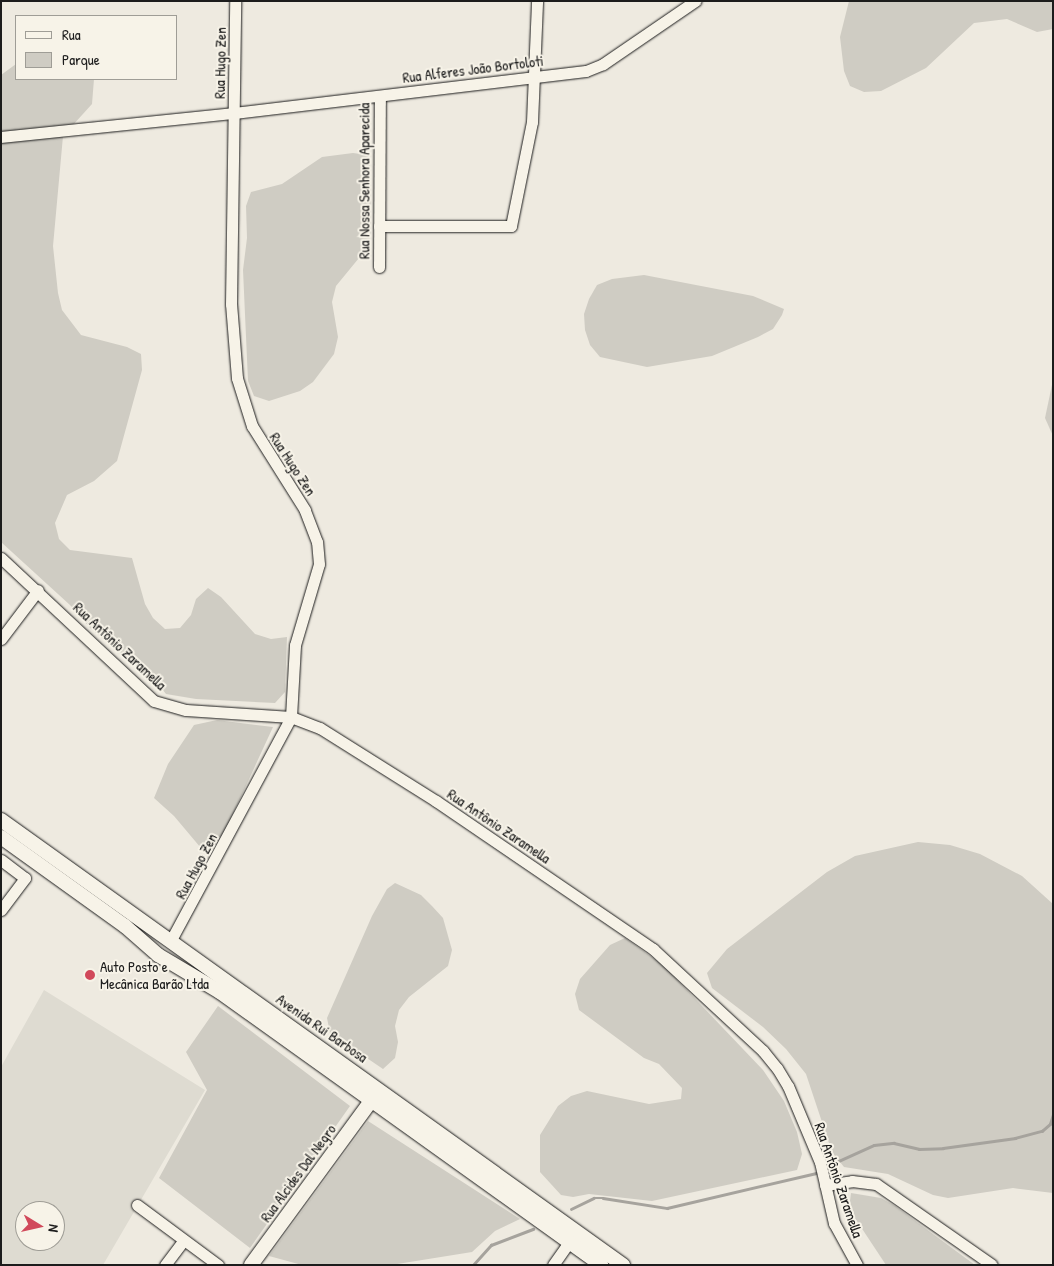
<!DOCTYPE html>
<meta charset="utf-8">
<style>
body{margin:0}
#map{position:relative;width:1054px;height:1266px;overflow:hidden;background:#eeeae0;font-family:"Patrick Hand",sans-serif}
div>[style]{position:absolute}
.built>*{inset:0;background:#dedbd1}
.green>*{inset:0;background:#cfccc3}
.stream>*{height:2.5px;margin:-1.25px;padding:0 1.25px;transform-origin:1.25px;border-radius:1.25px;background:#a6a39d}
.roads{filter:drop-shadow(0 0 1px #1c1c1c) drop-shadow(0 0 1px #1c1c1c)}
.minor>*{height:11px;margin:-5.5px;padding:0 5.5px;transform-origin:5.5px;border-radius:5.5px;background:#f7f3e8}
.major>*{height:14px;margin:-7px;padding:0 7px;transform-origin:7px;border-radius:7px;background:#f7f3e8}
.dots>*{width:14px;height:14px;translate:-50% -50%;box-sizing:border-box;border:2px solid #f7f3e8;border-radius:50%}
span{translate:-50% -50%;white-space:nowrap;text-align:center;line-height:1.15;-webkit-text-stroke:4px #f7f3e8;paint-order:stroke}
.street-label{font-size:15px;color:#1c1c1c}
.poi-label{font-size:15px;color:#1c1c1c}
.left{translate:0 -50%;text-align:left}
.frame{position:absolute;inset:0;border:2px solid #1c1c1c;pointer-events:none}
.legend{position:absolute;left:15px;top:15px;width:162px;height:65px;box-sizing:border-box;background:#f7f3e8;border:1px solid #9f9d96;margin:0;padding:6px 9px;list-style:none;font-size:15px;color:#1c1c1c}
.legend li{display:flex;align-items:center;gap:10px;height:25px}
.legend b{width:25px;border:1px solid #9f9d96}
.north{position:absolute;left:15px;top:1201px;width:50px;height:50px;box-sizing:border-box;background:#f7f3e8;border:1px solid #9f9d96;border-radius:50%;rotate:99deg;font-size:14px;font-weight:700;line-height:20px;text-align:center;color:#1c1c1c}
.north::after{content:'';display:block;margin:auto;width:18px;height:22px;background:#d1495b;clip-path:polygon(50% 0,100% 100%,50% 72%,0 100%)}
</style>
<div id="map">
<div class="built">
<i style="clip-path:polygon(evenodd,44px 990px,205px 1090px,103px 1265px,1px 1265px,1px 1067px,44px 990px,25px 1211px,55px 1211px,55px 1241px,25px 1241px,25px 1211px)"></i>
</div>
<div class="green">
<i style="clip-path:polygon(849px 1px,1053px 1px,1053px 29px,1037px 32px,1007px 19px,974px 23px,926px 68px,881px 91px,864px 92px,850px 86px,844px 71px,840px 37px)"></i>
<i style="clip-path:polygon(16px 64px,16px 79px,94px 79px,92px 104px,63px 136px,53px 246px,58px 293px,62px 310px,81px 335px,127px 347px,141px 354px,142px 370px,117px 461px,94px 481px,67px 495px,55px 523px,59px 539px,70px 550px,132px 558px,145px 604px,153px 618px,165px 629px,180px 628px,191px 615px,196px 599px,208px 588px,221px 597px,255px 634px,271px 639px,287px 637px,285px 692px,275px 703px,196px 699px,166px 694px,156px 681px,91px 629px,70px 605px,1px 542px,1px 75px)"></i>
<i style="clip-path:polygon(353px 153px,368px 155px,370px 165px,371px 231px,368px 247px,336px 286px,332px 302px,338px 337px,334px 354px,313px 382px,300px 391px,269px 401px,254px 396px,248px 381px,243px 270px,247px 238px,246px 206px,251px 192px,282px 184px,322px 157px)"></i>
<i style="clip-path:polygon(644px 275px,753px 296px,784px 309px,782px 315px,773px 329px,758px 337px,712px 356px,647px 367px,600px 357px,590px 345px,585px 330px,584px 314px,589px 299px,597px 285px,612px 279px)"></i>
<i style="clip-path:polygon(1053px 380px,1053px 436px,1045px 418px)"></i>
<i style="clip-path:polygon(217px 720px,273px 727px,221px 840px,206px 854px,174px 816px,154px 798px,168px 764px,194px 725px)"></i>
<i style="clip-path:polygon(918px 842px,950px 845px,980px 854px,1022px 876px,1053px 904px,1053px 1193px,1013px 1188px,948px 1198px,933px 1195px,888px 1174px,844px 1167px,832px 1152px,806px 1074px,786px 1049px,763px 1027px,712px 988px,707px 973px,727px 949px,827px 872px,855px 856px)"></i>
<i style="clip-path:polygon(395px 883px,421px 895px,432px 906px,443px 918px,452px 950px,448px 966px,409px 997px,399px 1010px,395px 1026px,398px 1042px,395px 1058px,383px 1069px,330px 1033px,327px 1018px,372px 916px,387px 889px)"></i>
<i style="clip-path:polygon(625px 938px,663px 965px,763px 1070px,784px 1101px,797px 1132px,802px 1154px,797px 1170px,652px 1201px,589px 1194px,573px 1197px,561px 1195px,540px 1172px,540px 1135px,558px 1106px,571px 1096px,587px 1091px,649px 1104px,681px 1099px,682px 1088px,659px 1064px,644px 1058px,579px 1010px,575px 994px,580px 979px,610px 945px)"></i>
<i style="clip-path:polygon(218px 1006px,350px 1106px,250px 1248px,159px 1178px,207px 1090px,186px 1052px)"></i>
<i style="clip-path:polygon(368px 1121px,520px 1219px,495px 1231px,472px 1252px,391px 1265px,302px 1265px,269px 1256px)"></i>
<i style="clip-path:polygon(851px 1193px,881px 1198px,895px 1206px,975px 1265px,886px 1265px,849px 1209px)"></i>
</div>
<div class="stream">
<i style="left:830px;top:1165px;width:48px;rotate:-24.4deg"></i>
<i style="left:874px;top:1145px;width:20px;rotate:-6deg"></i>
<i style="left:894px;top:1143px;width:26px;rotate:13deg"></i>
<i style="left:919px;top:1149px;width:24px;rotate:-2deg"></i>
<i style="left:943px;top:1148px;width:73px;rotate:-7.9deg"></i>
<i style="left:1015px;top:1138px;width:28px;rotate:-15deg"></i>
<i style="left:1042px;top:1131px;width:11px;rotate:-41deg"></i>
<i style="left:1050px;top:1124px;width:9px;rotate:-72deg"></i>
<i style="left:571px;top:1209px;width:25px;rotate:-26deg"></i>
<i style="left:594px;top:1198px;width:9px"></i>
<i style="left:603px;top:1198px;width:65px;rotate:8.9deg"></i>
<i style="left:667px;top:1208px;width:153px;rotate:-13.2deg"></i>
<i style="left:473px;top:1265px;width:27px;rotate:-48deg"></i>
<i style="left:491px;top:1245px;width:45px;rotate:-20.9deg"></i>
</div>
<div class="roads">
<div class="minor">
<i style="left:1px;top:137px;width:234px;rotate:-5.9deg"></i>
<i style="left:234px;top:113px;width:354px;rotate:-6.8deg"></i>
<i style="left:586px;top:71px;width:18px;rotate:-22deg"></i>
<i style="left:603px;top:64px;width:112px;rotate:-34.4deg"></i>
<i style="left:379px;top:226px;width:132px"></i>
<i style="left:511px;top:226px;width:106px;rotate:-78.6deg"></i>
<i style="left:532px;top:122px;width:121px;rotate:-87.6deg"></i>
<i style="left:379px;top:267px;width:171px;rotate:-89.7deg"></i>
<i style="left:1px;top:558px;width:209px;rotate:43.1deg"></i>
<i style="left:154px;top:701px;width:33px;rotate:16deg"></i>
<i style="left:186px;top:710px;width:105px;rotate:3.8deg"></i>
<i style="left:291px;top:717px;width:31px;rotate:21deg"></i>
<i style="left:320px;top:728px;width:137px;rotate:32.2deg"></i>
<i style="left:436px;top:801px;width:263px;rotate:34.3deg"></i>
<i style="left:653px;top:949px;width:150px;rotate:42.8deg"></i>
<i style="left:763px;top:1051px;width:22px;rotate:51deg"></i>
<i style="left:777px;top:1068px;width:21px;rotate:59deg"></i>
<i style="left:788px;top:1086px;width:82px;rotate:67.2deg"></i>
<i style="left:820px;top:1162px;width:63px;rotate:77.1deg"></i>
<i style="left:834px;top:1223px;width:48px;rotate:61.3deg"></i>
<i style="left:1px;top:639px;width:61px;rotate:-52.9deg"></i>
<i style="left:1px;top:860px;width:30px;rotate:37deg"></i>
<i style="left:25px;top:878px;width:40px;rotate:127deg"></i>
<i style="left:171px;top:940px;width:253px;rotate:-61.7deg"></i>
<i style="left:291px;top:717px;width:72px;rotate:-86.8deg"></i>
<i style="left:295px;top:645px;width:84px;rotate:-73.5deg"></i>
<i style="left:319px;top:564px;width:22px;rotate:-95deg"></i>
<i style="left:317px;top:542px;width:34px;rotate:-111deg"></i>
<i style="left:305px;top:510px;width:99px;rotate:-122.2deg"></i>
<i style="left:252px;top:426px;width:50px;rotate:-107.4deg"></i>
<i style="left:237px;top:378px;width:74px;rotate:-94.6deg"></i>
<i style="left:231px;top:304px;width:303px;rotate:-89.2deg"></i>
<i style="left:825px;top:1185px;width:27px;rotate:-8deg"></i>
<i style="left:852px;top:1181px;width:24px;rotate:7deg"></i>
<i style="left:876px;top:1184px;width:141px;rotate:34.9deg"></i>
<i style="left:137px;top:1205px;width:101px;rotate:36.5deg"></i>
<i style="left:165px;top:1265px;width:31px;rotate:-53deg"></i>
<i style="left:553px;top:1265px;width:28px;rotate:-55deg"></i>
</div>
<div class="major">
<i style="left:1px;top:820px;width:765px;rotate:35.58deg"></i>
<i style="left:1px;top:837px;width:153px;rotate:35.7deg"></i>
<i style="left:125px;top:926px;width:44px;rotate:41.3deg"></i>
<i style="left:158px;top:955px;width:72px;rotate:30.8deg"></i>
<i style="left:220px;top:992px;width:469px;rotate:35.6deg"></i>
<i style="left:251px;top:1265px;width:212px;rotate:-53.8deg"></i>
</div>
</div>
<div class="dots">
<i style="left:90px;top:975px;background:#d1495b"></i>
</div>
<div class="street-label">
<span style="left:220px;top:63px;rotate:-89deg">Rua Hugo Zen</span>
<span style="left:473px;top:69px;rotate:-7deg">Rua Alferes João Bortoloti</span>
<span style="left:364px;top:181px;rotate:-90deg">Rua Nossa Senhora Aparecida</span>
<span style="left:293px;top:464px;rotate:57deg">Rua Hugo Zen</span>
<span style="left:120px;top:646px;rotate:43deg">Rua Antônio Zaramella</span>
<span style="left:499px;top:826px;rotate:34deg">Rua Antônio Zaramella</span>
<span style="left:196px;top:866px;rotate:-62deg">Rua Hugo Zen</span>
<span style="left:322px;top:1028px;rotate:35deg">Avenida Rui Barbosa</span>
<span style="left:298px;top:1173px;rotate:-54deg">Rua Alcides Dal Negro</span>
<span style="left:839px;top:1180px;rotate:71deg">Rua Antônio Zaramella</span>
</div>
<div class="poi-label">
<span class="left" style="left:100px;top:975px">Auto Posto e<br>Mecânica Barão Ltda</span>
</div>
<div class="frame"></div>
<ul class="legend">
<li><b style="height:6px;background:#f7f3e8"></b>Rua</li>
<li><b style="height:14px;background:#cfccc3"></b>Parque</li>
</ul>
<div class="north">N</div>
</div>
